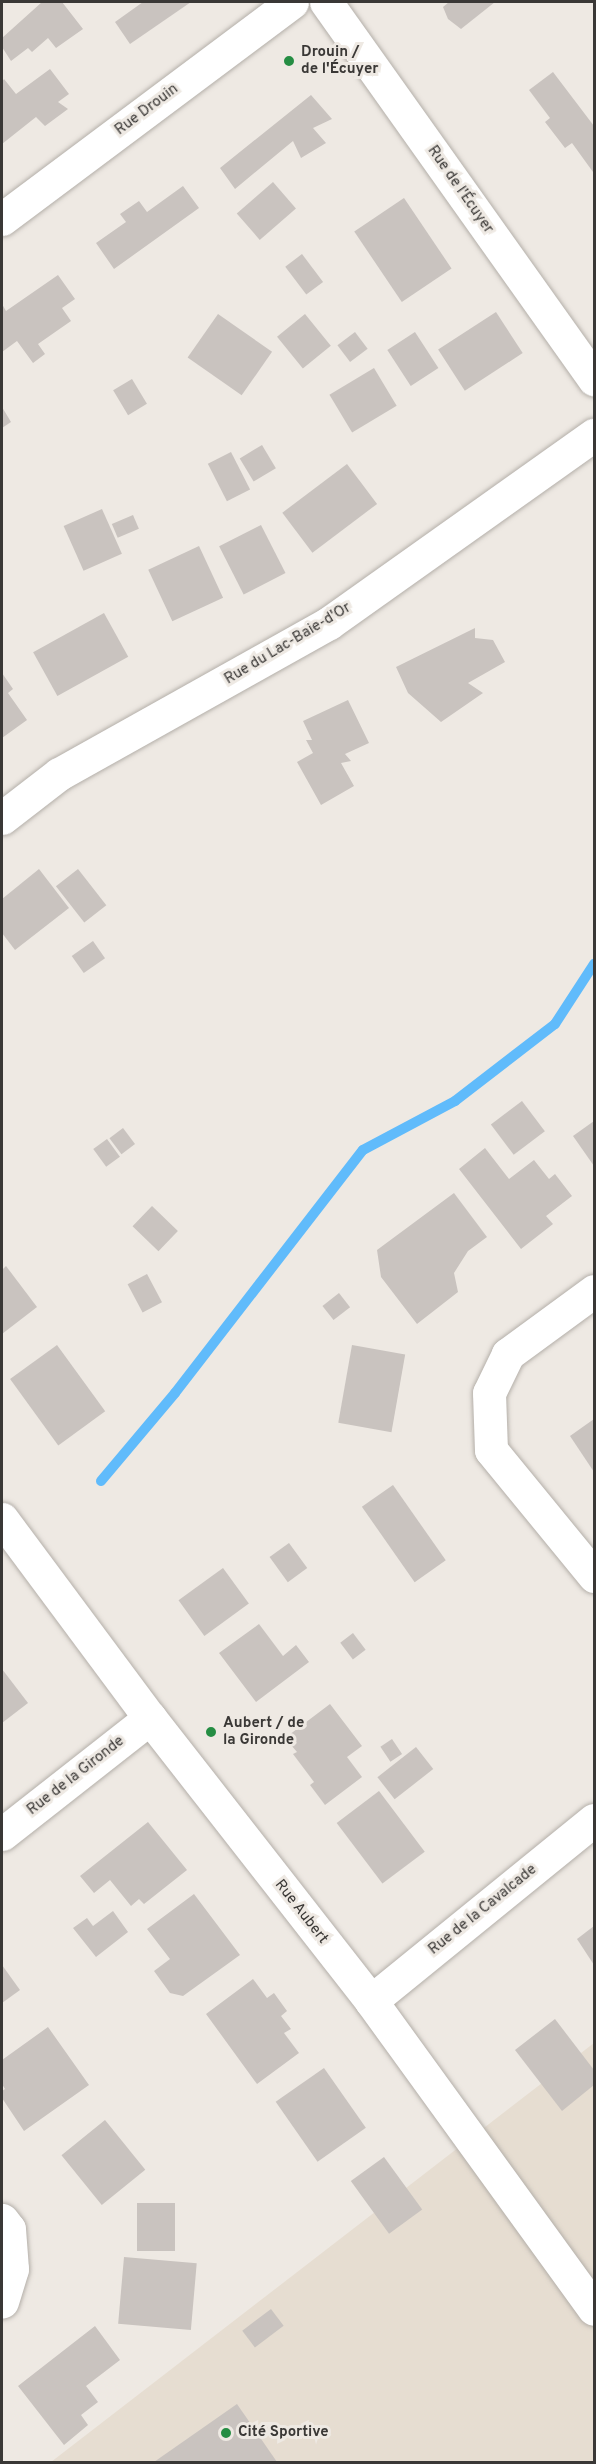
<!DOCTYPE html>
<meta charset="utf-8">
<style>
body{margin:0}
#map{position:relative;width:596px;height:2464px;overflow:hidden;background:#eee9e3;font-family:Overpass,sans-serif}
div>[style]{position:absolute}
.built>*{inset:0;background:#e6ddd1}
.stream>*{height:10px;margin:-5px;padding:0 5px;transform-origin:5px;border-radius:5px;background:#60bbfb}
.building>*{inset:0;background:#c9c3bf;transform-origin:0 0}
.roads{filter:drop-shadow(0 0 2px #b4afa9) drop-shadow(0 0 2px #b4afa9)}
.minor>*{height:33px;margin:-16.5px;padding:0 16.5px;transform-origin:16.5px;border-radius:16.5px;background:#fff}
.dots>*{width:16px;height:16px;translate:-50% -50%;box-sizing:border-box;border:3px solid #eee9e3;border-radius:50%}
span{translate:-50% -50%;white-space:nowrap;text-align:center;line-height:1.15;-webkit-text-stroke:6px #eee9e3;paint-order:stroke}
.poi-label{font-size:15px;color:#3a3836;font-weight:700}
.left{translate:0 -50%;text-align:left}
.street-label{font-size:15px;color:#3a3836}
.frame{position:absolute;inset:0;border:3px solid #3a3836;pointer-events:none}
</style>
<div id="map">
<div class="built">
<i style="clip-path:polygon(594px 2043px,594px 2462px,51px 2462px)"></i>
</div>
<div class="stream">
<i style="left:101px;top:1481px;width:115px;rotate:-49.9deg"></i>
<i style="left:175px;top:1393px;width:307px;rotate:-52.3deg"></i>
<i style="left:363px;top:1150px;width:104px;rotate:-28deg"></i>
<i style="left:455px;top:1101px;width:126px;rotate:-37.6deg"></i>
<i style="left:555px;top:1024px;width:72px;rotate:-57deg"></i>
</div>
<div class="building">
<i style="clip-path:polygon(42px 2px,62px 2px,83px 29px,56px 48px,48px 38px,32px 52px,28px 48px,11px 61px,2px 47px,2px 38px)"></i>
<i style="clip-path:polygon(143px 2px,191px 2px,130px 44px,115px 22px)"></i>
<i style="clip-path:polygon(449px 2px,495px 2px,461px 29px,448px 19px,443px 7px)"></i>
<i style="clip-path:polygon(50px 69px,69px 94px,58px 102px,68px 109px,45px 126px,36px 117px,2px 144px,2px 82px,4px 79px,16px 94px)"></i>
<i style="clip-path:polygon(553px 72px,594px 126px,593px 172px,572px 143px,565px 148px,545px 122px,550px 118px,529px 90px)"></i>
<i style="clip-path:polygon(311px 95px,332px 119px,313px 128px,326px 143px,301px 158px,293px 141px,235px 189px,220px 168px)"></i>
<i style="left:273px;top:182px;width:35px;height:48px;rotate:49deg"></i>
<i style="clip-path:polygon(183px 186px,199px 208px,114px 269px,96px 243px,126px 222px,120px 214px,139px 201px,147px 212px)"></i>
<i style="left:404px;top:198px;width:85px;height:60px;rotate:56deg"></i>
<i style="left:302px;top:254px;width:35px;height:21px;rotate:53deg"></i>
<i style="clip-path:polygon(58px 275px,75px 299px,62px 308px,71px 321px,38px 344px,45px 354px,33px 363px,17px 341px,2px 352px,2px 304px,6px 311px)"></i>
<i style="left:496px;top:312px;width:49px;height:69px;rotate:57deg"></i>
<i style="left:218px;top:314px;width:66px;height:53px;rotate:35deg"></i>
<i style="left:305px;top:314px;width:41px;height:36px;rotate:51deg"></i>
<i style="left:355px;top:332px;width:21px;height:22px;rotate:53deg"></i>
<i style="left:415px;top:332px;width:43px;height:33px;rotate:57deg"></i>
<i style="left:374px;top:368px;width:44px;height:52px;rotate:59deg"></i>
<i style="left:132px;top:379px;width:29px;height:22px;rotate:59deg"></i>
<i style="clip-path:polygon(2px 407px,11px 422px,2px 428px)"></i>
<i style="left:262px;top:445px;width:27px;height:26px;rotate:59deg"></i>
<i style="left:231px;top:452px;width:42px;height:26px;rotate:63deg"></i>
<i style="left:347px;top:464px;width:50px;height:81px;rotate:53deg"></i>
<i style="left:102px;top:509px;width:49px;height:42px;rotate:66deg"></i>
<i style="left:133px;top:515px;width:15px;height:23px;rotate:67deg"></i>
<i style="left:261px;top:525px;width:54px;height:47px;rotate:63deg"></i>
<i style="left:199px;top:546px;width:57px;height:56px;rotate:65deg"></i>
<i style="left:104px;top:613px;width:50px;height:81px;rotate:61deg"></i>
<i style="clip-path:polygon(475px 628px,475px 638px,493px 640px,505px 662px,468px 683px,483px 693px,441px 722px,408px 693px,396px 667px)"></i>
<i style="clip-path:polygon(2px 673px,13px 689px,8px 693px,27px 720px,2px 738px)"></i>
<i style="clip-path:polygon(348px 700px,369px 743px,345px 754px,351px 761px,341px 763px,354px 786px,321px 805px,297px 762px,313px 753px,306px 740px,312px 740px,303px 721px)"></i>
<i style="clip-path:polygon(39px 869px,69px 908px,15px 950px,2px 933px,2px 899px)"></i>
<i style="left:78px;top:869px;width:46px;height:28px;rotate:52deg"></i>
<i style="left:93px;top:941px;width:21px;height:26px;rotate:55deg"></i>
<i style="left:522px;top:1101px;width:38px;height:39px;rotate:53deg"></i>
<i style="clip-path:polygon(594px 1121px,594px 1166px,573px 1136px)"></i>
<i style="left:123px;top:1128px;width:20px;height:17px;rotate:53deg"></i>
<i style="left:107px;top:1139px;width:22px;height:17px;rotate:54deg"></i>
<i style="clip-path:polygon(485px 1148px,509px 1179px,534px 1160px,549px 1179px,555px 1174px,572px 1196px,546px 1216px,553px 1224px,521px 1249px,459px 1169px)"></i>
<i style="clip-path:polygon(454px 1193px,487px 1237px,468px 1251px,454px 1273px,458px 1292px,417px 1324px,381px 1277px,377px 1250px)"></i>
<i style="left:152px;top:1206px;width:36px;height:28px;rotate:44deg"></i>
<i style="clip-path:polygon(6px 1266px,37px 1307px,2px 1334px,2px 1270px)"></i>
<i style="left:147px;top:1274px;width:32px;height:22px;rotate:62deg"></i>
<i style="left:339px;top:1293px;width:18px;height:21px;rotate:52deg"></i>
<i style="left:57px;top:1345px;width:82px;height:58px;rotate:54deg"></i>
<i style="left:352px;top:1345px;width:54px;height:79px;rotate:10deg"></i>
<i style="clip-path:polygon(594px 1419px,594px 1472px,570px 1436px)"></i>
<i style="left:393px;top:1485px;width:92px;height:38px;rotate:55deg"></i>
<i style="left:289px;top:1543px;width:31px;height:24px;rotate:54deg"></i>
<i style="left:223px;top:1568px;width:44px;height:55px;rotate:54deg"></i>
<i style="clip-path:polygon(259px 1624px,283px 1656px,296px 1645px,309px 1662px,256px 1702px,219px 1653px)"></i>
<i style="left:353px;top:1633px;width:21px;height:16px;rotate:53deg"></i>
<i style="clip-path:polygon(2px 1669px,28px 1703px,2px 1723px)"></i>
<i style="clip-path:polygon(330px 1704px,362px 1746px,347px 1757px,362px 1777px,325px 1805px,310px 1785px,314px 1782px,293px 1754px,297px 1752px,285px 1738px)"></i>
<i style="left:392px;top:1739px;width:18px;height:14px;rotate:56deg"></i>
<i style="left:416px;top:1747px;width:28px;height:49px;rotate:52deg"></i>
<i style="left:379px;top:1791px;width:76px;height:53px;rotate:53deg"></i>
<i style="clip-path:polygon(148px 1822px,187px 1870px,144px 1904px,139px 1899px,131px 1906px,110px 1880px,94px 1893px,80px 1876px)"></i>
<i style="clip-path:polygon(194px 1894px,240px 1955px,183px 1996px,170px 1993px,154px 1971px,170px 1959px,147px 1929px)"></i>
<i style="clip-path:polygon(113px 1911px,128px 1932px,96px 1957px,73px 1928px,87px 1918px,93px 1926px)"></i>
<i style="clip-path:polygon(594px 1926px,594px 1965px,577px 1939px)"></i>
<i style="clip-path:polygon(2px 1965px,20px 1990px,2px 2003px)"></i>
<i style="clip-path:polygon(253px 1979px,267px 1998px,274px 1993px,287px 2011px,281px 2016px,291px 2029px,284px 2033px,299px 2053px,257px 2084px,206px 2014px)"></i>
<i style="clip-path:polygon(555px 2019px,594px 2070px,594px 2085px,562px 2111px,515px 2050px)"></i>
<i style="clip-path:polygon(48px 2027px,89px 2085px,24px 2131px,2px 2098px,2px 2091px,5px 2089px,2px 2084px,2px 2060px)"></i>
<i style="left:324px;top:2068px;width:73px;height:59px;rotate:55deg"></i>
<i style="left:105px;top:2120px;width:64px;height:56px;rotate:51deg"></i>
<i style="left:384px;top:2157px;width:65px;height:41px;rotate:54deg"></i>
<i style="left:137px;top:2203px;width:38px;height:48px"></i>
<i style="left:124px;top:2257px;width:73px;height:67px;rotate:5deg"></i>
<i style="left:271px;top:2309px;width:21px;height:36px;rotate:53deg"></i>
<i style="clip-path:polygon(95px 2326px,120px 2360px,86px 2386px,98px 2402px,81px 2415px,88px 2425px,64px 2445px,18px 2386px)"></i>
<i style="clip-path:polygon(237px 2404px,277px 2462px,154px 2462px)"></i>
</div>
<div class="roads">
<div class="minor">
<i style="left:326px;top:2px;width:463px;rotate:54.6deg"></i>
<i style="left:2px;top:219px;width:362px;rotate:-36.8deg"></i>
<i style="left:2px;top:818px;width:72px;rotate:-37.7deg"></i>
<i style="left:59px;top:774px;width:309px;rotate:-29.2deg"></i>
<i style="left:329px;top:623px;width:325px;rotate:-35.4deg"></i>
<i style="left:594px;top:1291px;width:107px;rotate:143.8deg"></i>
<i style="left:508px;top:1354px;width:43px;rotate:116deg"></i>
<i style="left:489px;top:1393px;width:57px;rotate:88deg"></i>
<i style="left:491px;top:1450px;width:163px;rotate:50.7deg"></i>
<i style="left:2px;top:1519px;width:248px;rotate:53.4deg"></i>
<i style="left:150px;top:1718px;width:359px;rotate:52deg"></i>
<i style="left:371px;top:2001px;width:380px;rotate:54.1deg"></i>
<i style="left:2px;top:1834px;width:188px;rotate:-38.1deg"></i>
<i style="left:371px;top:2001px;width:287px;rotate:-39.1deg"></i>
<i style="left:2px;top:2220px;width:11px;rotate:52deg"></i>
<i style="left:9px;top:2229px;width:40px;rotate:85.7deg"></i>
<i style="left:12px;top:2269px;width:34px;rotate:107deg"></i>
</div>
</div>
<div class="dots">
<i style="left:289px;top:61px;background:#258d43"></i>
<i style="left:211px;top:1732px;background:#258d43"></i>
<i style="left:226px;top:2433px;background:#258d43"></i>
</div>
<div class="poi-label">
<span class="left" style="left:301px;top:61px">Drouin /<br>de l'Écuyer</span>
<span class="left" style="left:223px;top:1732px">Aubert / de<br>la Gironde</span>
<span class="left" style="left:238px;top:2433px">Cité Sportive</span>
</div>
<div class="street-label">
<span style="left:147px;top:110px;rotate:-37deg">Rue Drouin</span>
<span style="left:460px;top:190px;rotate:55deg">Rue de l'Écuyer</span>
<span style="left:288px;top:644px;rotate:-31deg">Rue du Lac-Baie-d'Or</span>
<span style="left:76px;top:1776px;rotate:-38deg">Rue de la Gironde</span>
<span style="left:483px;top:1910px;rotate:-39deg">Rue de la Cavalcade</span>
<span style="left:301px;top:1912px;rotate:52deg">Rue Aubert</span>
</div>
<div class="frame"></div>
</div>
